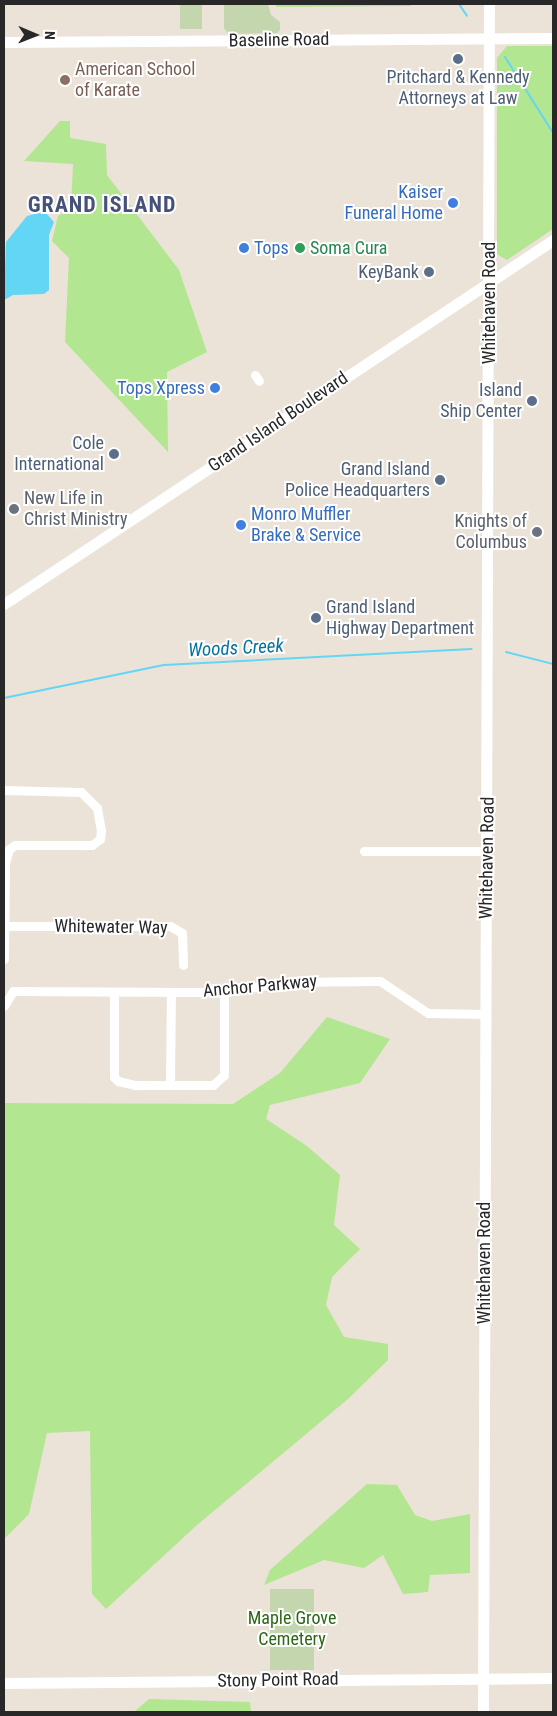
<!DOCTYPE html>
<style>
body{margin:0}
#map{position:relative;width:557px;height:1716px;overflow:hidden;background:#ebe2d8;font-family:"Roboto Condensed",sans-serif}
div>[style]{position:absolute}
.green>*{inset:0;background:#b2e690}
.cemetery>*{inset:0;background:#c4d6ae;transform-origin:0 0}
.water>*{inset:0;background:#64d6f5}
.stream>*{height:2px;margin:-1px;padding:0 1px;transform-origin:1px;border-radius:1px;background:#64d6f5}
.street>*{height:9px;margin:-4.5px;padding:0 4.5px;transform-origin:4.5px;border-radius:4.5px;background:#fff}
.secondary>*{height:11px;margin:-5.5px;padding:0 5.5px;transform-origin:5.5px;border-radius:5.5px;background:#fff}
.dots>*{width:14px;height:14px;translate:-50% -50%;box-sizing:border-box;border:2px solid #fff;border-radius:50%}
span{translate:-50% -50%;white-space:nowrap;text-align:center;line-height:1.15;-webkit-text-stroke:4px #fff;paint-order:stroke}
.street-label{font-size:18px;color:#282828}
.education-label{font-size:18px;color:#785e54}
.left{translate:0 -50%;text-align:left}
.service-label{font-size:18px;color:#4e5e75}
.right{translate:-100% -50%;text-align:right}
.shop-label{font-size:18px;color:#366cbe}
.leisure-label{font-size:18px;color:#27864d}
.worship-label{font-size:18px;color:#5b616d}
.park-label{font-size:18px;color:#2b6715}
.water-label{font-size:19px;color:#06729e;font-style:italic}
.district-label{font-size:22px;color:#46527a;font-weight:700;letter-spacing:1px}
.frame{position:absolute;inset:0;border:5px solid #282828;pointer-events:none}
.north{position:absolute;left:10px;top:10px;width:50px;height:50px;-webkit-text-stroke:4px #fff;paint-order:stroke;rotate:91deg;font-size:14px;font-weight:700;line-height:20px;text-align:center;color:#282828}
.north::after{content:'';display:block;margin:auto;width:18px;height:22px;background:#282828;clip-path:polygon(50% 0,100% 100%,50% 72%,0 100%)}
</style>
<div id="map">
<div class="green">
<i style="clip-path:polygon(276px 4px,411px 4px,411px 6px,276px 7px)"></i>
<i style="clip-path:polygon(507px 46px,553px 46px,553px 229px,507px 260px,497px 254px,497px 58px)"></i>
<i style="clip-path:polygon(60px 121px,70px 121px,70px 138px,106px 144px,107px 175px,179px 270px,207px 352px,167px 372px,168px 452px,65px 342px,69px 258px,52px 241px,58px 216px,71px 207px,73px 164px,24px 161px)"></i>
<i style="clip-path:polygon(327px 1017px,390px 1039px,360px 1083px,270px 1105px,266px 1119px,307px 1146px,340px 1175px,334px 1225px,360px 1249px,332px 1277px,326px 1305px,344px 1337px,388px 1344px,388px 1360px,348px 1399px,197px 1525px,106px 1609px,92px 1594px,90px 1431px,47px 1433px,29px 1514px,4px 1539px,4px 1103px,233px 1104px,280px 1073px)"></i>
<i style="clip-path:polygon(367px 1484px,397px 1485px,415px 1515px,432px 1521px,470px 1514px,470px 1573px,430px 1575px,428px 1592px,403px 1594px,383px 1555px,364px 1568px,324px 1560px,264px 1585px,270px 1570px)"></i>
<i style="clip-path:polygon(149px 1699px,250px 1702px,251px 1712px,134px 1712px)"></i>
</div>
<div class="cemetery">
<i style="left:180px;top:4px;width:22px;height:25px"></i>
<i style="clip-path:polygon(224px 4px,268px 4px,271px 15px,280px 22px,280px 30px,277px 33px,228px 34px,224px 28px)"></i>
<i style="left:270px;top:1589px;width:44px;height:81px"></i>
</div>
<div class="water">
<i style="clip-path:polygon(38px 213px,46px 213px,54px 222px,49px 235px,49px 290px,44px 294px,13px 295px,4px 300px,6px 242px,27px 216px)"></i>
</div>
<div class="stream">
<i style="left:459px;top:4px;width:14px;rotate:56deg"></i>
<i style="left:505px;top:57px;width:90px;rotate:57.7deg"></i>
<i style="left:506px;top:652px;width:49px;rotate:14.3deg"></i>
<i style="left:4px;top:698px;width:163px;rotate:-11.7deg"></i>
<i style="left:164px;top:665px;width:308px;rotate:-3deg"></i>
</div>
<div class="street">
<i style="left:255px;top:375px;width:7px;rotate:56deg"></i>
<i style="left:4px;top:790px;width:77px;rotate:1.5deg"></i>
<i style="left:81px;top:792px;width:23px;rotate:45deg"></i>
<i style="left:97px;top:808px;width:22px;rotate:80deg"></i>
<i style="left:101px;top:830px;width:9px;rotate:96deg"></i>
<i style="left:100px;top:839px;width:10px;rotate:143deg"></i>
<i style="left:92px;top:845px;width:77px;rotate:180deg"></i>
<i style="left:15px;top:845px;width:7px;rotate:146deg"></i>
<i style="left:9px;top:849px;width:15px;rotate:106deg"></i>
<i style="left:5px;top:863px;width:96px;rotate:90.6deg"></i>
<i style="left:364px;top:851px;width:123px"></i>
<i style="left:6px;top:926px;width:164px"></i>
<i style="left:170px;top:926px;width:14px;rotate:30deg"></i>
<i style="left:182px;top:933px;width:32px;rotate:88deg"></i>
<i style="left:114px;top:992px;width:85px;rotate:90deg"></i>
<i style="left:114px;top:1077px;width:6px;rotate:45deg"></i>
<i style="left:118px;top:1081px;width:17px;rotate:13deg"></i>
<i style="left:135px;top:1085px;width:78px"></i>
<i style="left:213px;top:1085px;width:15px;rotate:-42deg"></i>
<i style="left:224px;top:1075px;width:83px;rotate:-90deg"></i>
<i style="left:4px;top:1006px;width:17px;rotate:-59deg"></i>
<i style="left:13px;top:991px;width:215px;rotate:0.3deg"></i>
<i style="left:228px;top:992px;width:56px;rotate:-10.3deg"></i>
<i style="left:283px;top:982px;width:97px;rotate:-0.6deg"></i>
<i style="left:380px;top:981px;width:58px;rotate:33.7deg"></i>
<i style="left:428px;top:1013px;width:57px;rotate:1deg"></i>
<i style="left:170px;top:1085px;width:93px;rotate:-89.4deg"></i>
</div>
<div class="secondary">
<i style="left:4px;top:42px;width:549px;rotate:-0.42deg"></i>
<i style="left:4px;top:604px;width:659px;rotate:-33.55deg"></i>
<i style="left:4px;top:1683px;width:549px;rotate:-0.52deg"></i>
<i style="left:483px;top:1712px;width:1708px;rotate:-89.8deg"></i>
</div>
<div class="dots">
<i style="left:458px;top:59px;background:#5c6f8a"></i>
<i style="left:65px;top:80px;background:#8d6e63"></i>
<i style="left:453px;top:203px;background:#3f7fe0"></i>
<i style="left:244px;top:248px;background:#3f7fe0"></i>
<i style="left:300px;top:248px;background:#2e9e5b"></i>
<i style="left:429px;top:272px;background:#5c6f8a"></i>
<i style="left:215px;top:388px;background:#3f7fe0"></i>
<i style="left:532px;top:401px;background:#5c6f8a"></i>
<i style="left:114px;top:454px;background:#5c6f8a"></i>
<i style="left:440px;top:480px;background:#5c6f8a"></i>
<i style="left:14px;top:509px;background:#6b7280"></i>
<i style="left:241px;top:525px;background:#3f7fe0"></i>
<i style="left:537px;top:532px;background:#6b7280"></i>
<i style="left:316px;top:618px;background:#5c6f8a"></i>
</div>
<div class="street-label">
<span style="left:279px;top:40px;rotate:-1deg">Baseline Road</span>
<span style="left:489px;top:303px;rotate:-90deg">Whitehaven Road</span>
<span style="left:278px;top:422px;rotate:-34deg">Grand Island Boulevard</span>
<span style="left:487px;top:858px;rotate:-89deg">Whitehaven Road</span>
<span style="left:111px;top:927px;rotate:1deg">Whitewater Way</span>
<span style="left:260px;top:986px;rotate:-5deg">Anchor Parkway</span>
<span style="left:484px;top:1263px;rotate:-90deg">Whitehaven Road</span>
<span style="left:278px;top:1680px;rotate:-1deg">Stony Point Road</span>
</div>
<div class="education-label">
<span class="left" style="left:75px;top:80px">American School<br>of Karate</span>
</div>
<div class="service-label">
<span style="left:458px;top:88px">Pritchard &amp; Kennedy<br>Attorneys at Law</span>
<span class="right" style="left:419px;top:272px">KeyBank</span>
<span class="right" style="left:522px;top:401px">Island<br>Ship Center</span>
<span class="right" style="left:104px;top:454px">Cole<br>International</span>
<span class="right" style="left:430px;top:480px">Grand Island<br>Police Headquarters</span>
<span class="left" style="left:326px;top:618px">Grand Island<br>Highway Department</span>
</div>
<div class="shop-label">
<span class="right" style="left:443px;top:203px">Kaiser<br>Funeral Home</span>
<span class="left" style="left:254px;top:248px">Tops</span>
<span class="right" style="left:205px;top:388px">Tops Xpress</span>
<span class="left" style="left:251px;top:525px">Monro Muffler<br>Brake &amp; Service</span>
</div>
<div class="leisure-label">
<span class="left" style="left:310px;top:248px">Soma Cura</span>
</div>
<div class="worship-label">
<span class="left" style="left:24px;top:509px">New Life in<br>Christ Ministry</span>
<span class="right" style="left:527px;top:532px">Knights of<br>Columbus</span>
</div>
<div class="park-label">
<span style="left:292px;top:1629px">Maple Grove<br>Cemetery</span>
</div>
<div class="water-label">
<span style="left:236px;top:648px;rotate:-3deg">Woods Creek</span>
</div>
<div class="district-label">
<span style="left:102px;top:205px">GRAND ISLAND</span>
</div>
<div class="frame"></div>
<div class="north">N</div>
</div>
